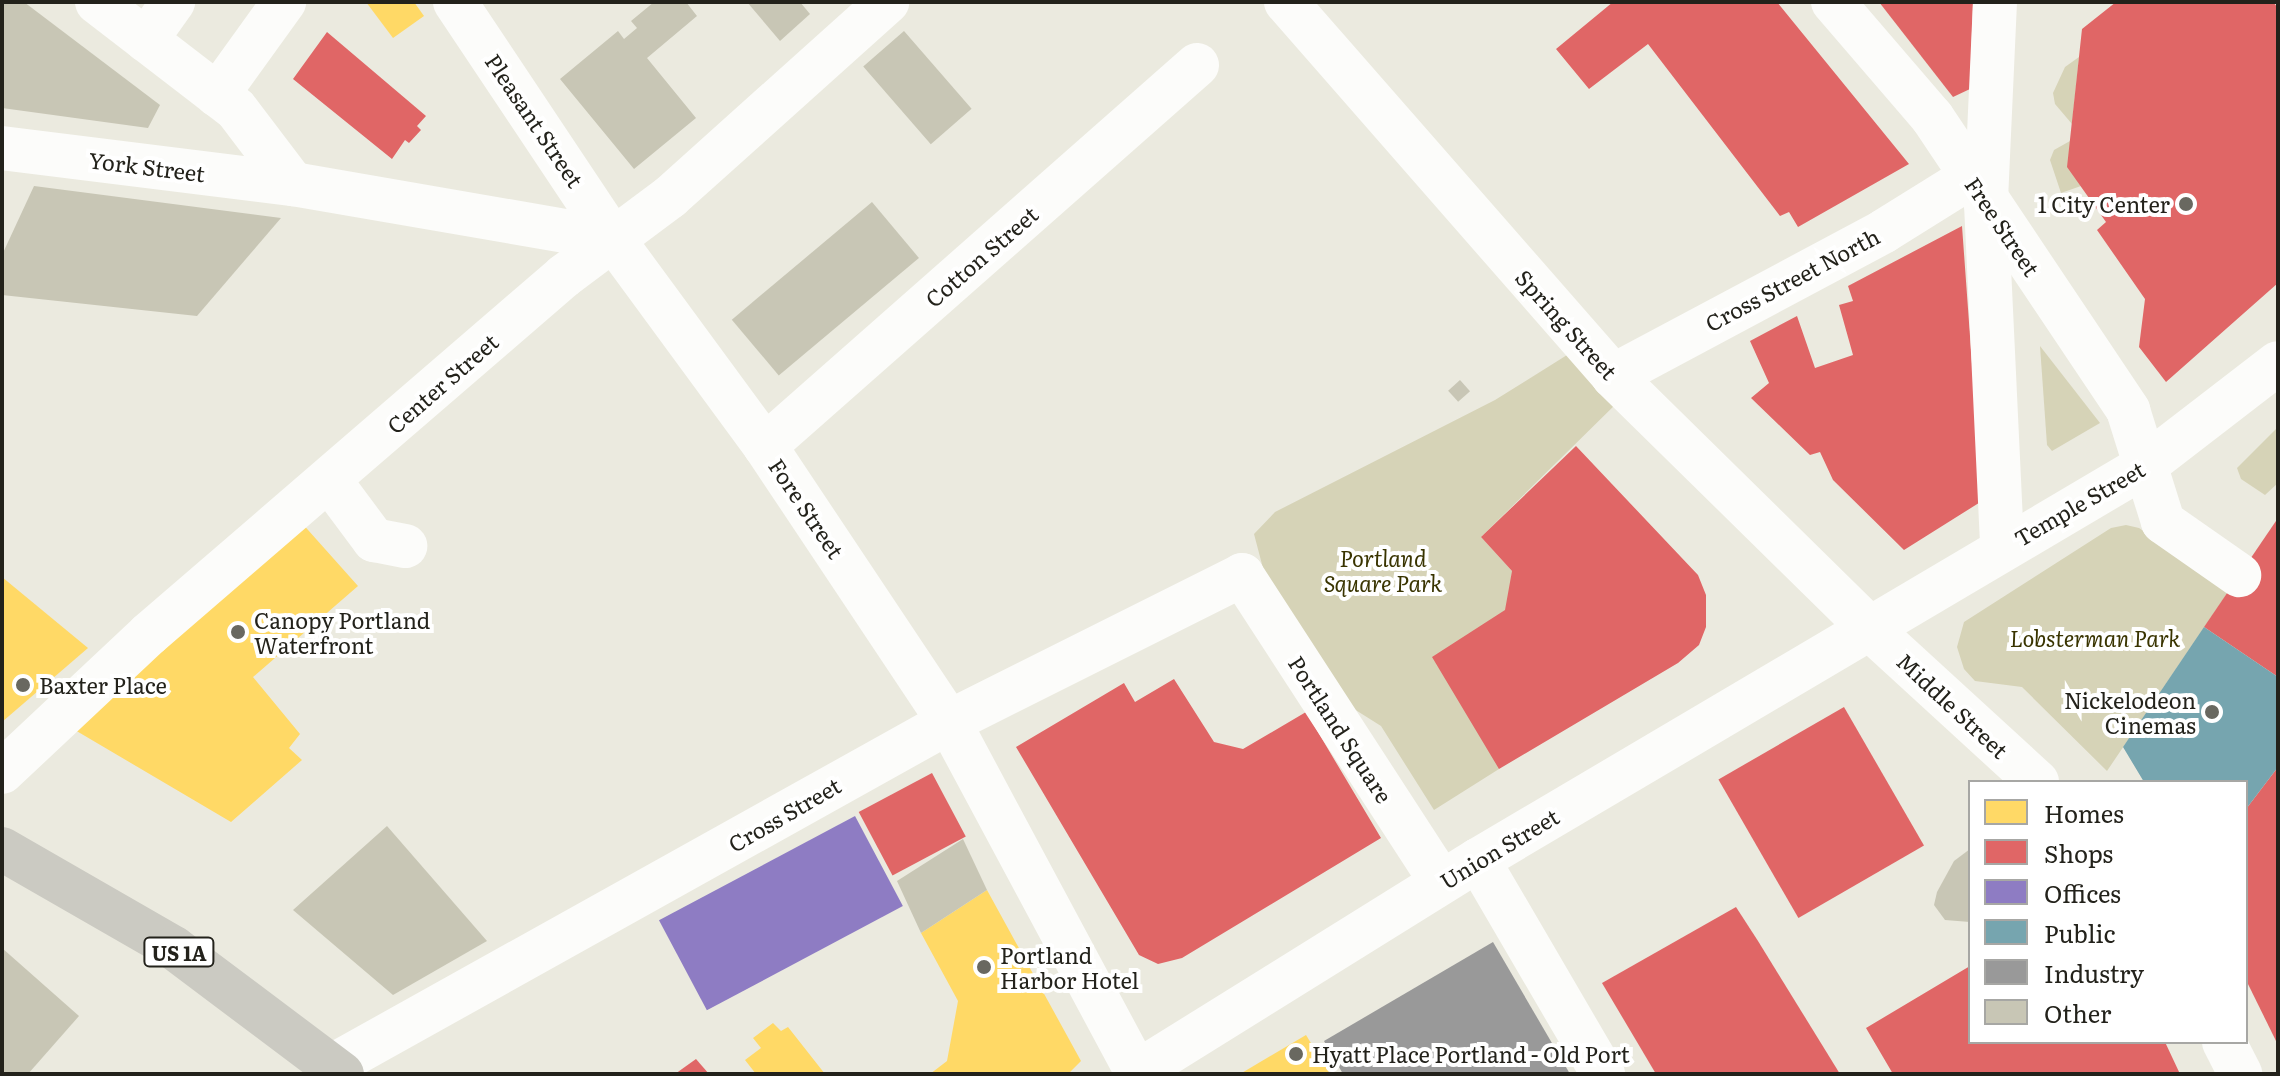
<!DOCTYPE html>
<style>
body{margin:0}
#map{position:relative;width:2280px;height:1076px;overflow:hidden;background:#ebeadf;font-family:Literata,serif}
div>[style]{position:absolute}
.green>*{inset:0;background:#d6d3b7}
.homes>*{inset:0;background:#ffd966}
.shops>*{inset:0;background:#e06666;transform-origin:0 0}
.offices>*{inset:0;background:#8e7cc3;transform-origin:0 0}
.public>*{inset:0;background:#76a5af}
.industry>*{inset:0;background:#999}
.building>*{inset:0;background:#c8c6b5;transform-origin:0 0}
.minor>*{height:44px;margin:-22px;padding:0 22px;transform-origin:22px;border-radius:22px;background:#fcfcfa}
.major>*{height:44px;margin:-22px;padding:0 22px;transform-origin:22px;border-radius:22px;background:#cbcac2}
.dots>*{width:22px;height:22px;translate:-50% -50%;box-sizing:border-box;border:4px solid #fff;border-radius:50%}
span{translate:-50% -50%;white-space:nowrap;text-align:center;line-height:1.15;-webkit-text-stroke:8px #fff;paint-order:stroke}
.shield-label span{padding:2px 6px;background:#fff;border:2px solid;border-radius:6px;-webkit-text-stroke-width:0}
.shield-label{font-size:20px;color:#23221b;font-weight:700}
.street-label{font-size:22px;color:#23221b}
.poi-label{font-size:22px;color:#23221b}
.right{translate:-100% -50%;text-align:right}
.left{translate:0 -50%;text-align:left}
.park-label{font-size:22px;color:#393400;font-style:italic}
.frame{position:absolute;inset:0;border:4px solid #23221b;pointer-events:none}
.legend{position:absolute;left:1968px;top:780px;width:280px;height:264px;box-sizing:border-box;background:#fff;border:2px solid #a7a7a4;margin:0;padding:10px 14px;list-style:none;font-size:24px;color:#23221b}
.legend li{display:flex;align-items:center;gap:16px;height:40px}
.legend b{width:40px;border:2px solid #a7a7a4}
</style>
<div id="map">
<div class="green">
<i style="clip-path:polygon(2079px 57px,2072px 124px,2055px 104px,2053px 93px,2065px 67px)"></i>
<i style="clip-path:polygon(2070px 141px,2081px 186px,2061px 193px,2050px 160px,2054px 150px)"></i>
<i style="clip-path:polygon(2040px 346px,2100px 423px,2052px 451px,2047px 445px)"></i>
<i style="clip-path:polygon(1575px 350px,1621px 399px,1481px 537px,1512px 571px,1499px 769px,1434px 810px,1381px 726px,1335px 697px,1264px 572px,1254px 534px,1275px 512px,1495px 400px)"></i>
<i style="clip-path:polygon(2278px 427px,2278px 483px,2265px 495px,2241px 479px,2237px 468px)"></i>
<i style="clip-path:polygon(2126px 525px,2139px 528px,2230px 589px,2107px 771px,2022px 687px,1975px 681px,1964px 669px,1957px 647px,1964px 622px,2111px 528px)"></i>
</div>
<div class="homes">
<i style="clip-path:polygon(366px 2px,414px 2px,424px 16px,393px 38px)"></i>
<i style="clip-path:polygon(300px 521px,358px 586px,253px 677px,300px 734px,289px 748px,302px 760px,231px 822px,63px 723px)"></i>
<i style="clip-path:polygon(2px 577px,88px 648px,2px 722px)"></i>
<i style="clip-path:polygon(987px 890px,1081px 1061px,1068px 1074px,930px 1074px,947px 1061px,958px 1001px,921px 933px)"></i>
<i style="clip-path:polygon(773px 1023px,781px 1031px,788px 1027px,825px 1074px,756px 1074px,745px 1060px,761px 1048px,753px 1038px)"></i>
<i style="clip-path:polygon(1306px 1035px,1330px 1074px,1240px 1074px)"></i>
</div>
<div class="shops">
<i style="clip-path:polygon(1613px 2px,1777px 2px,1909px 164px,1798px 227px,1789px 212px,1780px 216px,1648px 44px,1589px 89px,1556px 49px)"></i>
<i style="clip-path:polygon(1879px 2px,1973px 2px,1970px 89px,1953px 97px)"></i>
<i style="clip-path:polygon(2116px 2px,2273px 2px,2278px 8px,2278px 283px,2166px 382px,2139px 347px,2145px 299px,2097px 230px,2106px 222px,2067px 167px,2082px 29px)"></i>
<i style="clip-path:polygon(327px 32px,426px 116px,417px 126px,421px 130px,409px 143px,405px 140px,392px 159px,293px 79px)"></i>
<i style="clip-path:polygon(1962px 226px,1982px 501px,1904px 550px,1833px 480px,1820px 452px,1810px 455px,1751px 398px,1769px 383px,1750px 341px,1797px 316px,1815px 368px,1853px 355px,1839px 305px,1853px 301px,1848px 286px)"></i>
<i style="clip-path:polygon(1576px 446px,1698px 575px,1706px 595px,1706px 627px,1699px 645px,1678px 663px,1499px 769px,1432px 657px,1505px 610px,1512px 571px,1481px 537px)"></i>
<i style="clip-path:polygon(2278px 518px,2278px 677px,2204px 627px)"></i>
<i style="clip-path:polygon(1174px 679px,1214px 742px,1243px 749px,1306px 712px,1381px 838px,1182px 958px,1158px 964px,1139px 955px,1016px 747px,1124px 683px,1135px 702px)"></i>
<i style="left:1844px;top:707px;width:160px;height:145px;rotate:60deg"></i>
<i style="clip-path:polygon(2278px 767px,2278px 1045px,2246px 980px,2246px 809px)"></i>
<i style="left:932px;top:773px;width:72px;height:83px;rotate:62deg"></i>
<i style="clip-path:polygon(1736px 907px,1758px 941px,1840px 1074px,1656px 1074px,1602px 983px)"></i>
<i style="clip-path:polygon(1970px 966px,1970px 1042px,2165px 1042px,2180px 1074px,1893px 1074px,1866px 1028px)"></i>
<i style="clip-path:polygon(696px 1059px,709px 1074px,675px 1074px)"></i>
</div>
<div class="offices">
<i style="left:855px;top:816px;width:102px;height:222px;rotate:62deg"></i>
</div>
<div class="public">
<i style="clip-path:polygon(2204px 627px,2278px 677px,2278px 767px,2246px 809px,2246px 782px,2144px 782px,2123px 747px)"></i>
</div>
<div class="industry">
<i style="clip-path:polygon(1493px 942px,1570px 1074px,1343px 1074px,1324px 1041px)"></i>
</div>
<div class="building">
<i style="clip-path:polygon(2px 2px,24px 2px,160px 105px,148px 128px,2px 108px)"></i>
<i style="clip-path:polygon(654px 2px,686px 2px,697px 16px,647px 58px,696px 118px,634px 169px,560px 79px,618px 31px,624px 39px,637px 28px,631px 21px)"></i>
<i style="clip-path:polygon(747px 2px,800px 2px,810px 14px,780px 41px)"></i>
<i style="left:904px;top:31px;width:103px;height:54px;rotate:49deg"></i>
<i style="clip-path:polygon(34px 186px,281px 218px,197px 316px,2px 295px,2px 255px)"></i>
<i style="left:872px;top:202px;width:73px;height:183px;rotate:50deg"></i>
<i style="left:1460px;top:380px;width:15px;height:16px;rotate:48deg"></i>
<i style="clip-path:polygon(387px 826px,487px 941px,393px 995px,293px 910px)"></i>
<i style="clip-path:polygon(963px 839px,987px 890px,921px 933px,897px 881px)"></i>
<i style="clip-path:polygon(1970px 849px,1970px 922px,1945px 920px,1934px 905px,1937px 892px,1954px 861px)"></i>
<i style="clip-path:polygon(2px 948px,79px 1016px,28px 1074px,2px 1074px)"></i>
</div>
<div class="minor">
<i style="left:97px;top:2px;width:175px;rotate:37.6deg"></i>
<i style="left:236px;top:109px;width:94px;rotate:52.8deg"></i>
<i style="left:455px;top:2px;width:285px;rotate:56.3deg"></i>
<i style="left:1286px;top:2px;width:497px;rotate:48.8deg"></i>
<i style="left:1613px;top:376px;width:359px;rotate:44.5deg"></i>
<i style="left:1869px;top:628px;width:228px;rotate:42.5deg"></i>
<i style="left:1833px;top:2px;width:152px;rotate:49.3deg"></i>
<i style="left:1932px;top:117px;width:353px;rotate:56.2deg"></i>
<i style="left:2128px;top:410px;width:117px;rotate:72.6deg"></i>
<i style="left:2163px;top:522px;width:93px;rotate:34.9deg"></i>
<i style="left:1995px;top:2px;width:202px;rotate:92.6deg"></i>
<i style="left:1986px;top:204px;width:343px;rotate:87.3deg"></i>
<i style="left:146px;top:40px;width:47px;rotate:-54.6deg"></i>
<i style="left:217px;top:95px;width:115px;rotate:-54.2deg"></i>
<i style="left:2px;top:148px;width:293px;rotate:7.1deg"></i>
<i style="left:293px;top:184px;width:325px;rotate:9.8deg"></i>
<i style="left:613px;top:239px;width:257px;rotate:53.7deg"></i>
<i style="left:765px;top:446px;width:332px;rotate:56.3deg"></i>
<i style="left:949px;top:722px;width:400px;rotate:61.8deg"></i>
<i style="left:1613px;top:376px;width:307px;rotate:-28.1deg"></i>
<i style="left:1884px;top:231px;width:100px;rotate:-31.9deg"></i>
<i style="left:765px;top:446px;width:576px;rotate:-41.41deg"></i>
<i style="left:330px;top:481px;width:74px;rotate:53.3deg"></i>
<i style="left:374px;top:540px;width:32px;rotate:11deg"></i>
<i style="left:2px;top:772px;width:202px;rotate:-43.2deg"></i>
<i style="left:149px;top:634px;width:548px;rotate:-40.78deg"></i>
<i style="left:564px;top:276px;width:132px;rotate:-36.7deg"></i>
<i style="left:670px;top:197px;width:292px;rotate:-41.9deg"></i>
<i style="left:1478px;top:860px;width:248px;rotate:59.7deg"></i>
<i style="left:2224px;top:1042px;width:36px;rotate:63deg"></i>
<i style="left:332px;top:1066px;width:706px;rotate:-29.14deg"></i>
<i style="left:949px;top:722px;width:328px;rotate:-26.6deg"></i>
<i style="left:1242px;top:575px;width:366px;rotate:57deg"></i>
<i style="left:1134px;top:1074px;width:405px;rotate:-31.9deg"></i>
<i style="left:1478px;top:860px;width:772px;rotate:-30.58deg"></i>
<i style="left:2143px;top:467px;width:170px;rotate:-37.6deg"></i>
</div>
<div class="major">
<i style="left:2px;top:849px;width:198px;rotate:29.9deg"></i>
<i style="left:174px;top:948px;width:210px;rotate:36.9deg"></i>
</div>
<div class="dots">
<i style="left:2186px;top:204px;background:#696860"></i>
<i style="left:238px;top:632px;background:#696860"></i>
<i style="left:23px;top:685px;background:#696860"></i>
<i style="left:2212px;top:712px;background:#696860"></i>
<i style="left:984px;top:967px;background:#696860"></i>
<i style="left:1296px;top:1054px;background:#696860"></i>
</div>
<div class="shield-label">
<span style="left:179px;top:952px">US 1A</span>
</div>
<div class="street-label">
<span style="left:535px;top:120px;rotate:56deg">Pleasant Street</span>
<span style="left:147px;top:166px;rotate:7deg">York Street</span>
<span style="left:2003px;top:226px;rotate:56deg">Free Street</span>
<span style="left:981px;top:256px;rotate:-41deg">Cotton Street</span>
<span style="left:1792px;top:279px;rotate:-28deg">Cross Street North</span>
<span style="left:1567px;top:324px;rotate:48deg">Spring Street</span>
<span style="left:442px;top:383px;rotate:-41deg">Center Street</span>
<span style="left:2079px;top:503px;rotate:-30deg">Temple Street</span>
<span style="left:807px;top:508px;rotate:56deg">Fore Street</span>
<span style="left:1953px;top:705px;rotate:43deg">Middle Street</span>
<span style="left:1341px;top:729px;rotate:57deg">Portland Square</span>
<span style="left:784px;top:814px;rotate:-30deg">Cross Street</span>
<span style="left:1499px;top:848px;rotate:-31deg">Union Street</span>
</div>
<div class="poi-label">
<span class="right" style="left:2170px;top:204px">1 City Center</span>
<span class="left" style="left:254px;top:632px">Canopy Portland<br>Waterfront</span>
<span class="left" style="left:39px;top:685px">Baxter Place</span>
<span class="right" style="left:2196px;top:712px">Nickelodeon<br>Cinemas</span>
<span class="left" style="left:1000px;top:967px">Portland<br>Harbor Hotel</span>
<span class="left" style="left:1312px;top:1054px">Hyatt Place Portland - Old Port</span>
</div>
<div class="park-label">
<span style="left:1383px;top:570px">Portland<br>Square Park</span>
<span style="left:2095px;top:638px">Lobsterman Park</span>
</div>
<div class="frame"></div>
<ul class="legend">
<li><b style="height:22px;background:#ffd966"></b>Homes</li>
<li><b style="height:22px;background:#e06666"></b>Shops</li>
<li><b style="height:22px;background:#8e7cc3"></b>Offices</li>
<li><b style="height:22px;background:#76a5af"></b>Public</li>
<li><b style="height:22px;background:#999"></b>Industry</li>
<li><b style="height:22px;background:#c8c6b5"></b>Other</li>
</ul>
</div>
